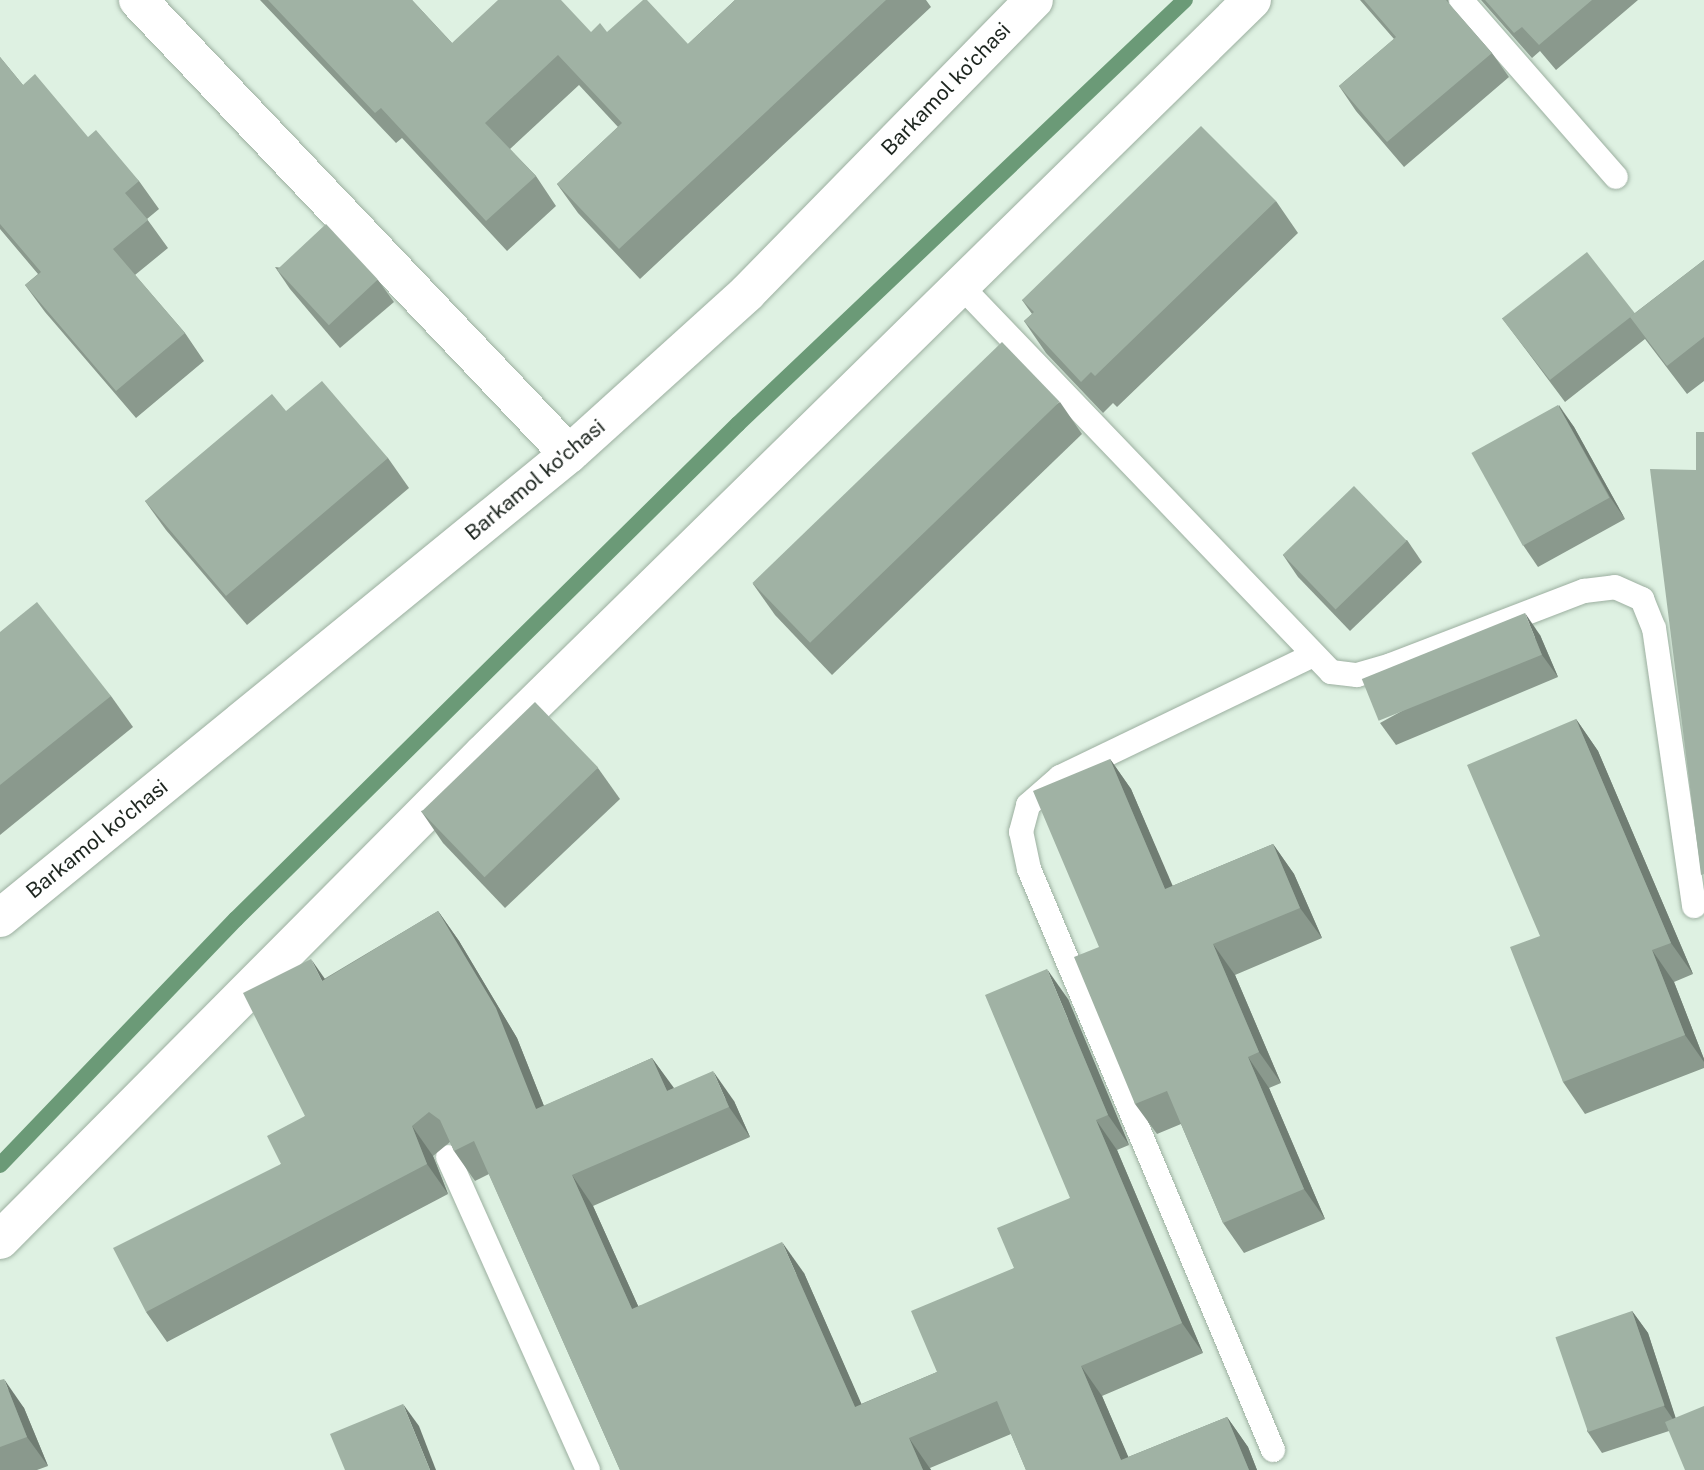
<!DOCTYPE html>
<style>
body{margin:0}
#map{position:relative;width:1704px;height:1470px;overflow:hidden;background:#def1e2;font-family:"Public Sans",sans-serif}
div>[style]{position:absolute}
.stream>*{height:16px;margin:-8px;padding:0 8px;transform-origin:8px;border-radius:8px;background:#6b9a77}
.roads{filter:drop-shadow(0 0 2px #9cafa0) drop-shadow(0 0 2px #9cafa0)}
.lane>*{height:24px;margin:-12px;padding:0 12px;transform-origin:12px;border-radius:12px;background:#fff}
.street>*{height:38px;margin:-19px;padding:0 19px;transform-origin:19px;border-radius:19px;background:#fff}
.wall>*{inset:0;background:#8a998d}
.shaded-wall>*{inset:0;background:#707d73}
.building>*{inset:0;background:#a0b2a4;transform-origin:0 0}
span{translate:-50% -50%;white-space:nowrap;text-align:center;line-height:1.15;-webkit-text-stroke:5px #fff;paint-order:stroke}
.street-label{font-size:21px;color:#1d251f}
</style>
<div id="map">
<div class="stream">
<i style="left:0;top:1165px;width:341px;rotate:-46.2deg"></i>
<i style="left:236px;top:919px;width:705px;rotate:-44.6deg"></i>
<i style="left:738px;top:424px;width:616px;rotate:-43.49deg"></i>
</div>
<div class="roads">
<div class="lane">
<i style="left:1461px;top:0;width:235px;rotate:48.8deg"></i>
<i style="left:960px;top:285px;width:536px;rotate:46.21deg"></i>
<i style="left:1331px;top:672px;width:26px;rotate:7deg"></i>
<i style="left:1357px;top:675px;width:35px;rotate:-16deg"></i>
<i style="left:1391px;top:665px;width:207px;rotate:-21deg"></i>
<i style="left:1584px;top:591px;width:31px;rotate:-7deg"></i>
<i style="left:1615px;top:587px;width:30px;rotate:24deg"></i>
<i style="left:1642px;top:599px;width:31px;rotate:68deg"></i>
<i style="left:1654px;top:628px;width:281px;rotate:81.8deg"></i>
<i style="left:448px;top:1157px;width:343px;rotate:65.9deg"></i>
<i style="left:1273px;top:1450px;width:630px;rotate:-112.78deg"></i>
<i style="left:1029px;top:869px;width:38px;rotate:-102deg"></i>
<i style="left:1021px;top:832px;width:28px;rotate:-75deg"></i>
<i style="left:1028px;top:805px;width:43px;rotate:-41.2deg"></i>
<i style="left:1060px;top:777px;width:279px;rotate:-25.7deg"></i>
</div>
<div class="street">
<i style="left:138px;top:0;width:626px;rotate:46.49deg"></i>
<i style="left:0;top:918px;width:734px;rotate:-39.2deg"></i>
<i style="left:569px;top:454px;width:240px;rotate:-42.1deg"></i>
<i style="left:747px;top:293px;width:410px;rotate:-45.6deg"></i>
<i style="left:0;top:1240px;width:685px;rotate:-45.18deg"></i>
<i style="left:483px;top:754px;width:1077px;rotate:-44.44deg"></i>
</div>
</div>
<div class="wall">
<i style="clip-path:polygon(260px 0,412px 0,452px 43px,591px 32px,607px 32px,688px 44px,735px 0,926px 0,931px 7px,640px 279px,578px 213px,557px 184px,618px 127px,579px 85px,510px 149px,536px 176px,556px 206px,507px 251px,402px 138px,396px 143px)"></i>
<i style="clip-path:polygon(1360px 0,1448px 0,1449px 4px,1492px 53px,1509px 77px,1404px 167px,1356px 111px,1339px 86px,1394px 39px)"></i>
<i style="clip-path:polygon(1481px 0,1638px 0,1556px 70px,1540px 51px,1532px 58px)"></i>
<i style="clip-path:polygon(0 57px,23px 85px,139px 181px,159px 209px,147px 219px,168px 248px,135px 275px,185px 333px,204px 361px,136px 418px,45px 312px,25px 285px,38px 274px,0 229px)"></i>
<i style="clip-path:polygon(1276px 201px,1298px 233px,1117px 407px,1113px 403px,1103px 413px,1046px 353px,1024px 321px,1032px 314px,1022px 300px)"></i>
<i style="clip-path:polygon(1704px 260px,1704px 381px,1687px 394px,1645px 339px,1565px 402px,1502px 318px,1635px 313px)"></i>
<i style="clip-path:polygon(275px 267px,378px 280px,394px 302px,340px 348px,290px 289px)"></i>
<i style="clip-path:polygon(1060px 402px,1082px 434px,832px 675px,775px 615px,753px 584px)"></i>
<i style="clip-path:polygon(1559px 405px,1574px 427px,1625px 519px,1538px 567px,1523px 545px)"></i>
<i style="clip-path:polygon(286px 411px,388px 458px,409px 488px,247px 625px,166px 530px,145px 501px)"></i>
<i style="clip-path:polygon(1407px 540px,1422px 562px,1350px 631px,1298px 577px,1283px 555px)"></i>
<i style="clip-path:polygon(0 632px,111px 696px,133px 727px,0 835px)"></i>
<i style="clip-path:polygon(1540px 635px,1558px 677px,1396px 745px,1380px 723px)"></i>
<i style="clip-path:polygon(1576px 719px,1598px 751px,1693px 974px,1674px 982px,1704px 1059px,1704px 1068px,1585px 1114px,1563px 1082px,1540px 936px)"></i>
<i style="clip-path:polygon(1110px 759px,1131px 789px,1172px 886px,1273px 844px,1294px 874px,1322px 938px,1235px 975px,1281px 1083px,1269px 1088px,1325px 1219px,1244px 1253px,1223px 1223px,1181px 1124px,1157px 1134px,1135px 1104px,1099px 947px)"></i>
<i style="clip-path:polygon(598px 768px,620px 799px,505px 908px,443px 843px,421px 811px)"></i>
<i style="clip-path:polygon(438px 911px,459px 941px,517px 1038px,544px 1106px,652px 1058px,673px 1088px,734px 1101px,750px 1137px,593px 1206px,638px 1306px,804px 1273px,861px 1404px,937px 1372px,1014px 1268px,1070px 1198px,1068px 999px,1129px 1145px,1117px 1150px,1203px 1353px,1102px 1396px,1128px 1457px,1227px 1417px,1248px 1447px,1257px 1470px,1026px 1470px,1011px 1434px,930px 1468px,931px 1470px,620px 1470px,489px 1174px,475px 1181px,454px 1151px,450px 1142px,433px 1156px,448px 1194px,167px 1342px,146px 1312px,281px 1164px,305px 1116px,324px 979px)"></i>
<i style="clip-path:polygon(1632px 1311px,1648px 1333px,1675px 1417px,1669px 1431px,1602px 1453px,1587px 1431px)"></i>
<i style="clip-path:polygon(0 1380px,24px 1408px,48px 1466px,37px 1470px,0 1470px)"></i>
</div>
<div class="shaded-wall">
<i style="clip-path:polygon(1558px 405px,1574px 427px,1625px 519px,1610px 497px)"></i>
<i style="clip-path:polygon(1525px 613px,1540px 635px,1558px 677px,1542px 655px)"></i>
<i style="clip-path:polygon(1576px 719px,1598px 751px,1693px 974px,1671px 943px)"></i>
<i style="clip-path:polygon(1110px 759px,1131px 789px,1187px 919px,1165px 889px)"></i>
<i style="clip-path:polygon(1273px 844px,1294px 874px,1322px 938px,1300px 908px)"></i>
<i style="clip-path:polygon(438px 911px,459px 941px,517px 1038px,557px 1139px,536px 1109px)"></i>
<i style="clip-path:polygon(1213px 944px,1235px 975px,1281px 1083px,1259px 1052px)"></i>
<i style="clip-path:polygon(1652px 950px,1674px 982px,1704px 1059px,1704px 1062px,1685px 1035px)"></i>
<i style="clip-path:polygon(311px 959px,332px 989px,322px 981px)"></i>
<i style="clip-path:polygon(1047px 969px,1068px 999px,1129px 1145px,1108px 1115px)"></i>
<i style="clip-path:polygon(1248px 1057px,1269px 1088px,1325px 1219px,1304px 1189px)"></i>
<i style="clip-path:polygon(652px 1058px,674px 1088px,667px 1091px)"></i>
<i style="clip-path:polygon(713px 1071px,734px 1101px,750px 1137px,729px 1107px)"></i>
<i style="clip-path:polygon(1096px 1120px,1117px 1150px,1203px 1353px,1182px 1323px)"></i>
<i style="clip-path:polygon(412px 1126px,433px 1156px,448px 1194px,427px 1164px)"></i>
<i style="clip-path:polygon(572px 1175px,593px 1206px,653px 1339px,632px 1309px)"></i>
<i style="clip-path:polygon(782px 1242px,804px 1273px,876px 1437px,855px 1407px)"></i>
<i style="clip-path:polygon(1632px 1311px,1648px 1333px,1679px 1428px,1664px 1406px)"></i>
<i style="clip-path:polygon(1081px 1366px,1102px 1396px,1134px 1470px,1121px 1460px)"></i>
<i style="clip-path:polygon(4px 1379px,24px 1408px,48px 1466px,27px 1437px)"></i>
<i style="clip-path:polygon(403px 1404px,419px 1426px,436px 1470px,430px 1470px)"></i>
<i style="clip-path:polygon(1227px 1417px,1248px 1447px,1257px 1470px,1249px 1470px)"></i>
<i style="clip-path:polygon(909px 1438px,931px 1470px,923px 1470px)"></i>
</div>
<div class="building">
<i style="clip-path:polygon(268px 0,412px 0,452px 43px,498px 0,561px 0,591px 32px,600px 23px,607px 32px,643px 0,647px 0,688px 44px,735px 0,886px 0,619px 249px,557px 184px,622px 123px,558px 55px,485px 123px,536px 176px,486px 221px,381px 108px,375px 113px)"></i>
<i style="clip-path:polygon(1364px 0,1446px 0,1492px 53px,1387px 142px,1339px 86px,1396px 37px)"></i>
<i style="clip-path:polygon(1485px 0,1592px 0,1539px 45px,1522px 27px,1514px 33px)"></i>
<i style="clip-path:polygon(0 57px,23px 85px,35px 74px,88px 137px,96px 130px,139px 181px,125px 193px,148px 220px,113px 249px,185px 333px,116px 391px,25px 285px,41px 272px,0 224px)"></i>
<i style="clip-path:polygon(1201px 126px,1276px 201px,1095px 376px,1091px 372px,1081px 382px,1024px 321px,1034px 312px,1022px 300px)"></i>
<i style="left:326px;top:224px;width:76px;height:67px;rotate:47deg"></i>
<i style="left:1587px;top:252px;width:78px;height:108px;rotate:52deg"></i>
<i style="clip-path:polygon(1704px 260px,1704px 337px,1667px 366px,1630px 317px)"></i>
<i style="left:1002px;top:342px;width:83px;height:347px;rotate:46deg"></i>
<i style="clip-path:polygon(322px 381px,388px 458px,226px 596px,145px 501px,272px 394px,286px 411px)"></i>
<i style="left:1558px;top:405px;width:106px;height:99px;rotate:61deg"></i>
<i style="clip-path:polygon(1696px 432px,1704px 432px,1704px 874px,1701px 875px,1650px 469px,1696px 470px)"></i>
<i style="left:1354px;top:486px;width:76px;height:99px;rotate:46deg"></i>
<i style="clip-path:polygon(37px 602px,111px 696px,0 785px,0 632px)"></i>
<i style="left:1525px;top:613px;width:45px;height:176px;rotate:68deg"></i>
<i style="left:535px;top:702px;width:91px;height:158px;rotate:46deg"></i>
<i style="clip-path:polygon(1576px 719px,1671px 943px,1652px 950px,1685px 1035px,1563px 1082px,1510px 947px,1540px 936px,1467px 765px)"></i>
<i style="clip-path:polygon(1110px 759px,1165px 889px,1273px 844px,1300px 908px,1213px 944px,1259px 1052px,1248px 1057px,1304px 1189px,1223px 1223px,1167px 1091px,1135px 1104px,1074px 957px,1099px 947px,1033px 791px)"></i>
<i style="clip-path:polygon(438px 911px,496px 1008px,536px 1109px,652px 1058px,667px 1091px,713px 1071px,729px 1107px,572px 1175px,632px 1309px,782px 1242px,855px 1407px,937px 1372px,911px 1311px,1014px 1268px,997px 1228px,1070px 1198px,985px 995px,1047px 969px,1108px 1115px,1096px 1120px,1182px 1323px,1081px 1366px,1121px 1460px,1227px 1417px,1249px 1470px,1026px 1470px,997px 1401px,909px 1438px,923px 1470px,620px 1470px,474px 1141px,454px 1151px,440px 1120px,429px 1112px,412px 1126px,427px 1164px,146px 1312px,113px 1248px,281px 1164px,267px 1136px,305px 1116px,243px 993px,311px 959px,322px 981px)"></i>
<i style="left:1632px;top:1311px;width:100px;height:81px;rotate:71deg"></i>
<i style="clip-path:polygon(4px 1379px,27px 1437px,0 1447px,0 1380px)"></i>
<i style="clip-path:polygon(403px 1404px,430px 1470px,345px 1470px,330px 1434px)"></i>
<i style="clip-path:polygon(1704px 1406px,1704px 1470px,1685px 1470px,1665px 1422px)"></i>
</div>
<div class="street-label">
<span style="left:946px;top:89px;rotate:-46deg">Barkamol ko'chasi</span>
<span style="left:535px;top:480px;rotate:-40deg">Barkamol ko'chasi</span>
<span style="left:97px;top:839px;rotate:-39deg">Barkamol ko'chasi</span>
</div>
</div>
